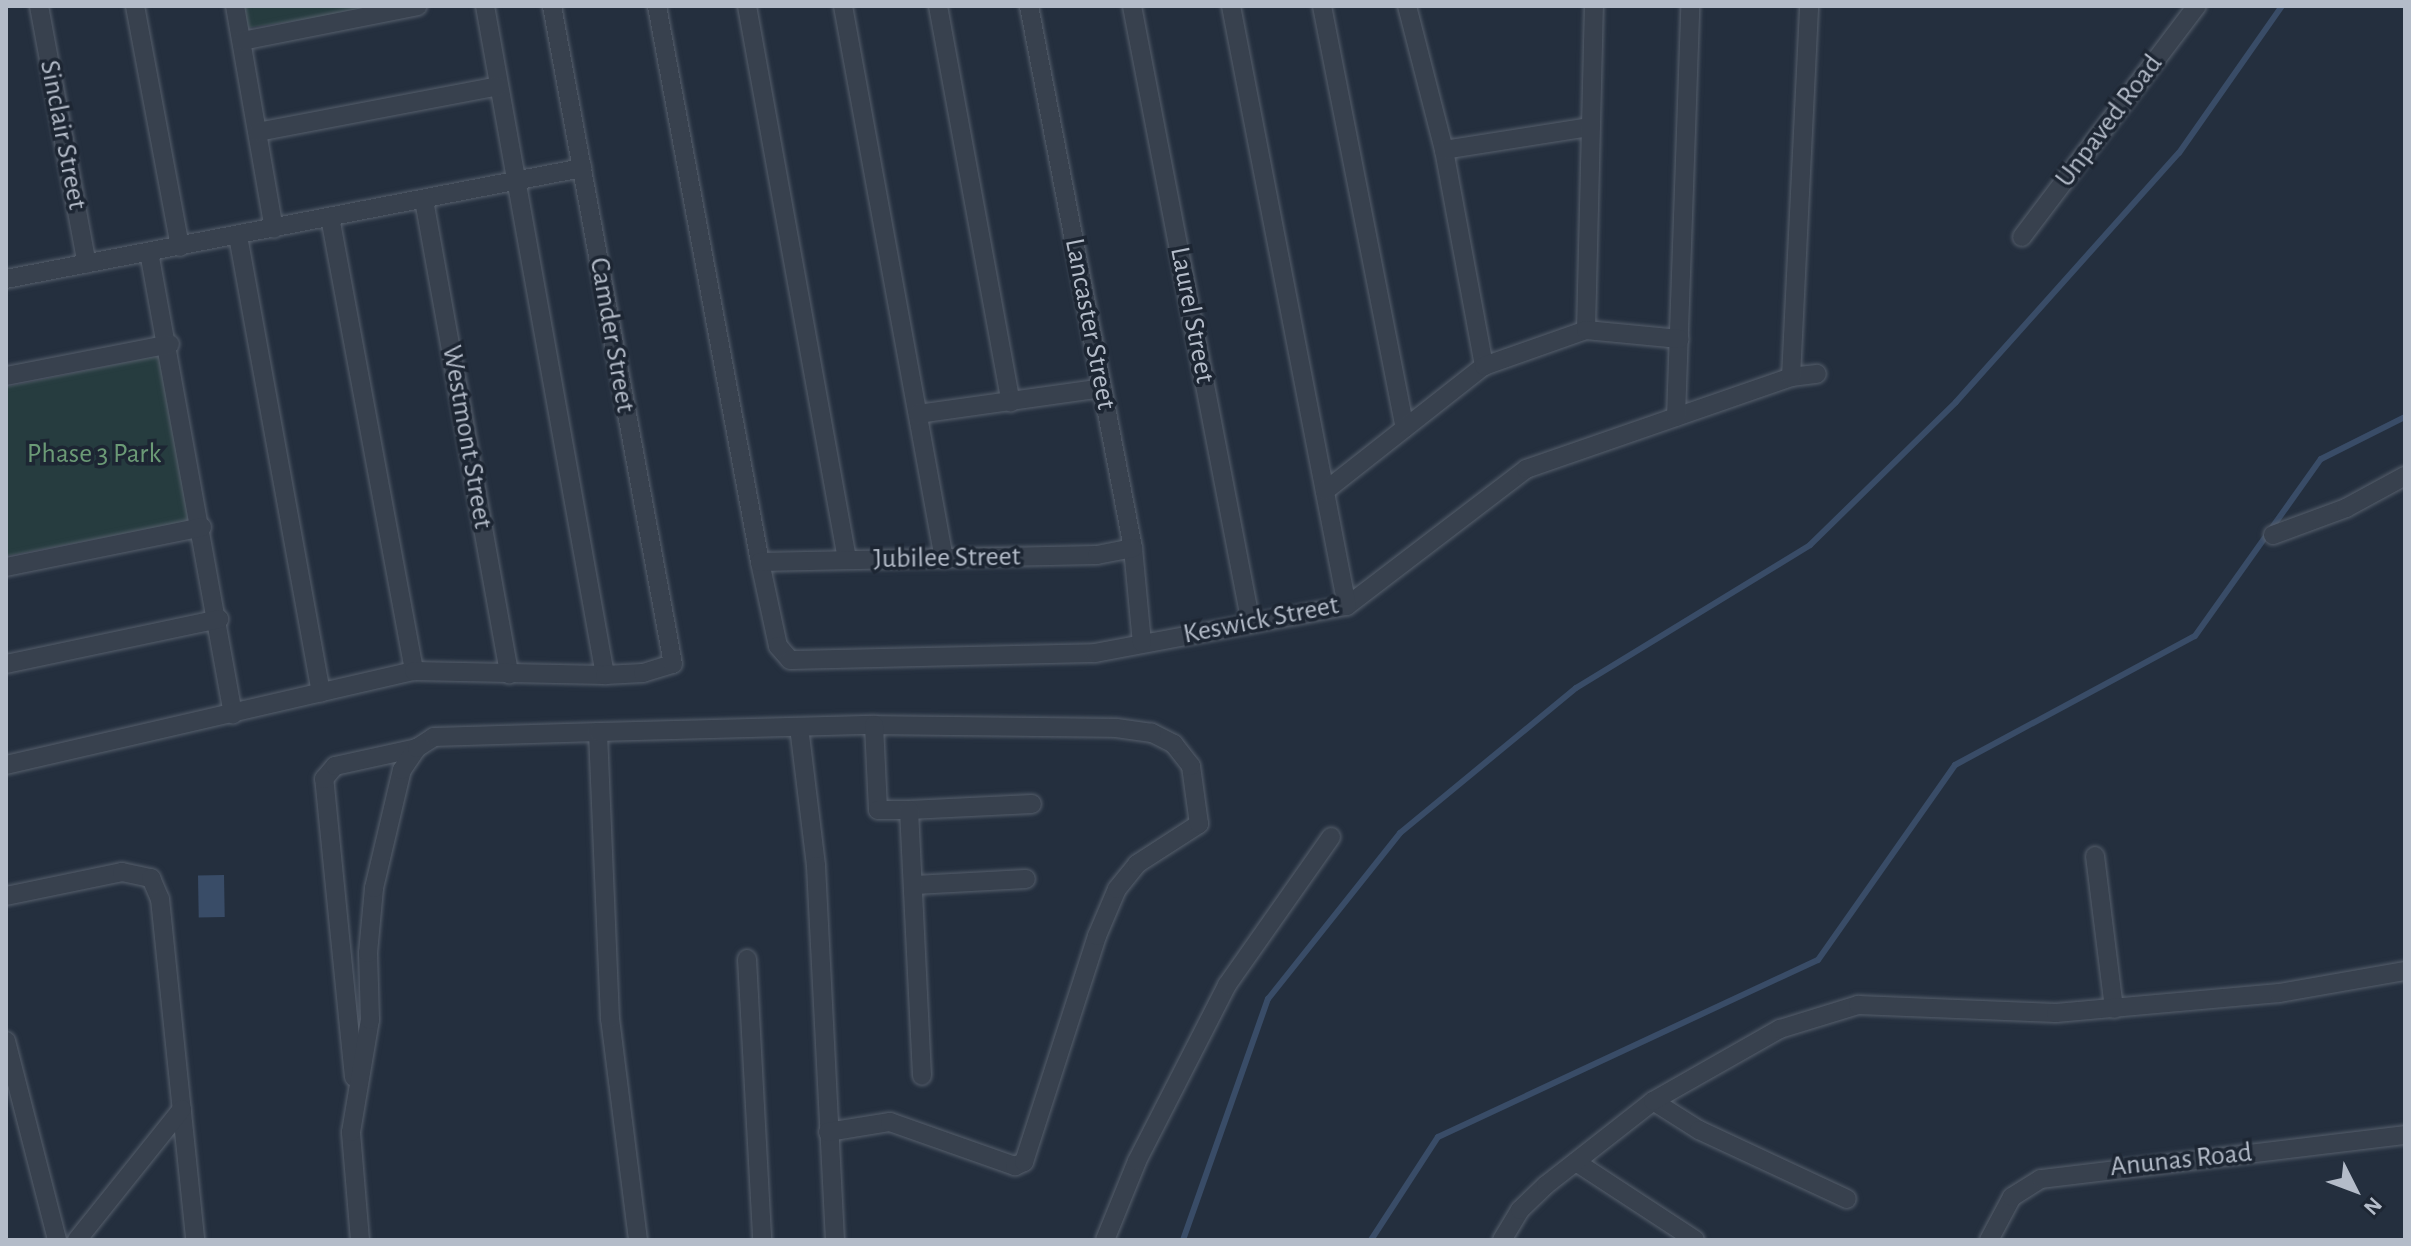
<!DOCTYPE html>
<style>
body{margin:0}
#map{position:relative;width:2411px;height:1246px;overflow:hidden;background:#242f3e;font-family:"Alegreya Sans",sans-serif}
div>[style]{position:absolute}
.green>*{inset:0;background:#263c3f}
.water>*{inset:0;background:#394c67;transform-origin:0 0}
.stream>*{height:6px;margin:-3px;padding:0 3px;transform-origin:3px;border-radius:3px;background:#394c67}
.roads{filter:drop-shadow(0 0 2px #565f6c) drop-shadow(0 0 2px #565f6c)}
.minor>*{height:18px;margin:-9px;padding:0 9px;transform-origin:9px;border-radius:9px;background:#38414e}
span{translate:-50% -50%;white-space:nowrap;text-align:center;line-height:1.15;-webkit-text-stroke:7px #1d2633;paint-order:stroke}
.street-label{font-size:28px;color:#b4bcc9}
.park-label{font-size:28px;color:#6b9a76}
.frame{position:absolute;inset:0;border:8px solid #b4bcc9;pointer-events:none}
.north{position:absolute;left:2315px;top:1150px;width:80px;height:80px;-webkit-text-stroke:6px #1d2633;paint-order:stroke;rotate:132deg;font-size:22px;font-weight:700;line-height:32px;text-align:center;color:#b4bcc9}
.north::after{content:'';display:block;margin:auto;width:28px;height:36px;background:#b4bcc9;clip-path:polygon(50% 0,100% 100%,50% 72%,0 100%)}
</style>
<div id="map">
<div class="green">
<i style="clip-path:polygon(240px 6px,378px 6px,379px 9px,245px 28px)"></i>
<i style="clip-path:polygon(166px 354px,191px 521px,6px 556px,6px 387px)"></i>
</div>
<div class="water">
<i style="left:224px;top:875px;width:42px;height:26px;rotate:89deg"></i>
</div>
<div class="stream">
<i style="left:1183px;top:1240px;width:256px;rotate:-70.6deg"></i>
<i style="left:1268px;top:999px;width:212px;rotate:-51.5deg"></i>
<i style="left:1400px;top:833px;width:228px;rotate:-39.5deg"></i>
<i style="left:1576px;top:688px;width:274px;rotate:-31.4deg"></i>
<i style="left:1810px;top:545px;width:204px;rotate:-44.4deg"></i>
<i style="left:1956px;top:402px;width:334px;rotate:-48.2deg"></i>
<i style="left:2179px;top:153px;width:179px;rotate:-55deg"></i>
<i style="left:1371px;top:1240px;width:123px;rotate:-57deg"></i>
<i style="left:1438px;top:1137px;width:419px;rotate:-25deg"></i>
<i style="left:1818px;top:960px;width:238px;rotate:-54.9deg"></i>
<i style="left:1955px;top:765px;width:272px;rotate:-28.3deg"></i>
<i style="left:2195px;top:636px;width:217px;rotate:-54.6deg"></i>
<i style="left:2321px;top:459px;width:94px;rotate:-26.6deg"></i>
</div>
<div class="roads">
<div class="minor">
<i style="left:39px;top:6px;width:262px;rotate:79.5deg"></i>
<i style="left:135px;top:6px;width:245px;rotate:79.4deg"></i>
<i style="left:235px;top:6px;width:226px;rotate:80.1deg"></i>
<i style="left:485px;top:6px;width:680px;rotate:79.83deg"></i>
<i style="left:657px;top:6px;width:565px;rotate:79.5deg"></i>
<i style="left:760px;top:562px;width:86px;rotate:77.9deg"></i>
<i style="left:778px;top:646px;width:18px;rotate:49deg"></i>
<i style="left:790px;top:660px;width:305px;rotate:-1.3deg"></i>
<i style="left:1095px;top:653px;width:256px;rotate:-10.6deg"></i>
<i style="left:1347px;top:606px;width:225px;rotate:-37.4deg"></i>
<i style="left:1526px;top:469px;width:281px;rotate:-19.1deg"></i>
<i style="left:1791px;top:377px;width:26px;rotate:-7deg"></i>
<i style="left:747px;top:6px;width:562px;rotate:79.75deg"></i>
<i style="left:843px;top:6px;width:562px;rotate:79.65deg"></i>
<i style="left:938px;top:6px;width:403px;rotate:79.6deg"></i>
<i style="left:1029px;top:6px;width:552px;rotate:79.14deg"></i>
<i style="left:1133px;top:548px;width:95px;rotate:84.6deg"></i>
<i style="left:1132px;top:6px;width:629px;rotate:79.1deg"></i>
<i style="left:1231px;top:6px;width:611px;rotate:79.06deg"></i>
<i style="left:1322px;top:6px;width:430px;rotate:78.9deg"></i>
<i style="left:1407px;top:6px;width:149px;rotate:75.6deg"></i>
<i style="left:1444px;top:150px;width:220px;rotate:79.5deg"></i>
<i style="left:242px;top:41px;width:179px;rotate:-11.2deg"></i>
<i style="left:258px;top:132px;width:245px;rotate:-10.8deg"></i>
<i style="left:1444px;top:150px;width:147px;rotate:-9deg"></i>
<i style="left:424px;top:200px;width:482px;rotate:79.8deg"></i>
<i style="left:330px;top:217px;width:462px;rotate:79.5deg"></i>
<i style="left:238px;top:236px;width:464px;rotate:79.7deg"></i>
<i style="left:2022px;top:237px;width:290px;rotate:-52.9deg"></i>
<i style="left:149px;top:252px;width:470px;rotate:79.7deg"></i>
<i style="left:6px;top:279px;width:587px;rotate:-10.91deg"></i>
<i style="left:1586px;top:330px;width:324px;rotate:-88.6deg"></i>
<i style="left:6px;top:376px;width:167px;rotate:-11deg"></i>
<i style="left:1791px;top:377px;width:371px;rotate:-87.2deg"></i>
<i style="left:918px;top:414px;width:186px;rotate:-8deg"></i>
<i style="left:1676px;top:417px;width:411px;rotate:-88deg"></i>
<i style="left:1325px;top:491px;width:202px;rotate:-38.2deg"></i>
<i style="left:1484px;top:366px;width:108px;rotate:-19.4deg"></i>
<i style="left:1586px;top:330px;width:94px;rotate:5.5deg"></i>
<i style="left:2273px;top:535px;width:78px;rotate:-20.3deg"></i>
<i style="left:2346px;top:508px;width:67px;rotate:-28.5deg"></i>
<i style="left:760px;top:562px;width:337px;rotate:-1.2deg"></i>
<i style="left:1097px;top:555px;width:37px;rotate:-11deg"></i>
<i style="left:6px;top:567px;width:200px;rotate:-11.5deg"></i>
<i style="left:6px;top:664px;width:218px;rotate:-11.9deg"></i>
<i style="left:799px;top:727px;width:140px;rotate:83deg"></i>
<i style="left:816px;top:866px;width:374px;rotate:87.1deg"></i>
<i style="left:6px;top:765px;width:419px;rotate:-13deg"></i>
<i style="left:414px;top:671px;width:191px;rotate:1.2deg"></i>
<i style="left:605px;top:675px;width:38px;rotate:-3deg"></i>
<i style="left:643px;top:673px;width:31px;rotate:-17deg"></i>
<i style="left:673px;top:664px;width:669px;rotate:-100.42deg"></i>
<i style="left:909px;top:810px;width:123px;rotate:-2.8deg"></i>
<i style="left:2095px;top:856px;width:154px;rotate:82.9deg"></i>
<i style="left:915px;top:885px;width:111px;rotate:-3.1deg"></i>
<i style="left:6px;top:896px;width:118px;rotate:-11.7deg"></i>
<i style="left:122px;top:872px;width:30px;rotate:12deg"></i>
<i style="left:151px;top:878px;width:23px;rotate:67deg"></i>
<i style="left:160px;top:899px;width:343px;rotate:84.1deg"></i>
<i style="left:747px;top:959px;width:281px;rotate:86.9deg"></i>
<i style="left:6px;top:1041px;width:205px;rotate:75.6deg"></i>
<i style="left:354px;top:1077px;width:300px;rotate:-95.7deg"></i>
<i style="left:324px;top:779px;width:17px;rotate:-50deg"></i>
<i style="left:335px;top:766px;width:84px;rotate:-12.4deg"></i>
<i style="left:1653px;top:1101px;width:54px;rotate:32.2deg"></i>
<i style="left:1699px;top:1130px;width:163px;rotate:25deg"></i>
<i style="left:828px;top:1132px;width:63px;rotate:-9.2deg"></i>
<i style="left:890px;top:1122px;width:133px;rotate:19.4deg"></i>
<i style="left:1015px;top:1166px;width:10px;rotate:-24deg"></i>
<i style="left:1024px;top:1162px;width:237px;rotate:-72.1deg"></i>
<i style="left:1097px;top:936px;width:51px;rotate:-66.9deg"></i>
<i style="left:1117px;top:889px;width:32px;rotate:-51deg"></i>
<i style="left:1137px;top:864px;width:74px;rotate:-32.8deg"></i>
<i style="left:1199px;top:824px;width:59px;rotate:-97.9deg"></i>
<i style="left:1191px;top:766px;width:28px;rotate:-128deg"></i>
<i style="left:1174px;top:744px;width:25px;rotate:-153deg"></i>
<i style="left:1152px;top:733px;width:36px;rotate:-172deg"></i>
<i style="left:1116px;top:728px;width:242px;rotate:-179.3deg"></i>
<i style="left:1576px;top:1162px;width:142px;rotate:33.2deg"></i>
<i style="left:77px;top:1240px;width:168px;rotate:-51.3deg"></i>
<i style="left:360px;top:1240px;width:108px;rotate:-94.8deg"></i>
<i style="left:351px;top:1132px;width:114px;rotate:-80.4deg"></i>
<i style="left:370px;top:1020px;width:67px;rotate:-91.7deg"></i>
<i style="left:368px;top:953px;width:65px;rotate:-84.7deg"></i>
<i style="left:374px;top:888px;width:121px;rotate:-76.7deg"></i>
<i style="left:402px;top:770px;width:27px;rotate:-56deg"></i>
<i style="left:417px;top:748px;width:20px;rotate:-33deg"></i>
<i style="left:434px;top:737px;width:164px;rotate:-1.7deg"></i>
<i style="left:638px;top:1240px;width:223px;rotate:-97.2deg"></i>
<i style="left:610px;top:1019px;width:287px;rotate:-92.4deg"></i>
<i style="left:598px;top:732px;width:276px;rotate:-1.5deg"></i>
<i style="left:874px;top:725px;width:85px;rotate:87.3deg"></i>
<i style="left:878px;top:810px;width:31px"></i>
<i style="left:909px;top:810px;width:266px;rotate:87.2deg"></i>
<i style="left:1105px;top:1240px;width:85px;rotate:-67.9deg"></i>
<i style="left:1137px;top:1161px;width:198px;rotate:-62.9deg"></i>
<i style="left:1227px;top:985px;width:181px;rotate:-54.9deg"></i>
<i style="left:1502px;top:1240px;width:35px;rotate:-59deg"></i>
<i style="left:1520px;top:1210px;width:36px;rotate:-44deg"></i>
<i style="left:1546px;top:1185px;width:136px;rotate:-38.1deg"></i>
<i style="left:1653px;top:1101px;width:146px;rotate:-29.6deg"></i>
<i style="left:1780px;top:1029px;width:82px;rotate:-17.1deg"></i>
<i style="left:1858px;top:1005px;width:198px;rotate:2.3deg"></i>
<i style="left:2056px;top:1013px;width:224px;rotate:-5.1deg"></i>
<i style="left:2279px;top:993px;width:128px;rotate:-9.9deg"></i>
<i style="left:1989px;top:1240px;width:49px;rotate:-61.9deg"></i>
<i style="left:2012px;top:1197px;width:34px;rotate:-32deg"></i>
<i style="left:2041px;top:1179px;width:367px;rotate:-6.9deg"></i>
</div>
</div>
<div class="street-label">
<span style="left:2109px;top:121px;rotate:-53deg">Unpaved Road</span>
<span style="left:63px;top:135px;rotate:79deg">Sinclair Street</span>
<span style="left:1192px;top:315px;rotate:79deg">Laurel Street</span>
<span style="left:1090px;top:324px;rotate:79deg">Lancaster Street</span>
<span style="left:612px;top:335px;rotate:80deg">Camder Street</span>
<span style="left:467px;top:437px;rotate:80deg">Westmont Street</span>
<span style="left:947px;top:558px;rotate:-1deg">Jubilee Street</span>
<span style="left:1261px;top:620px;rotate:-11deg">Keswick Street</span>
<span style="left:2181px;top:1160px;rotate:-6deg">Anunas Road</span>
</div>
<div class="park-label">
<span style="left:94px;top:454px">Phase 3 Park</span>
</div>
<div class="frame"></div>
<div class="north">N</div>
</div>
